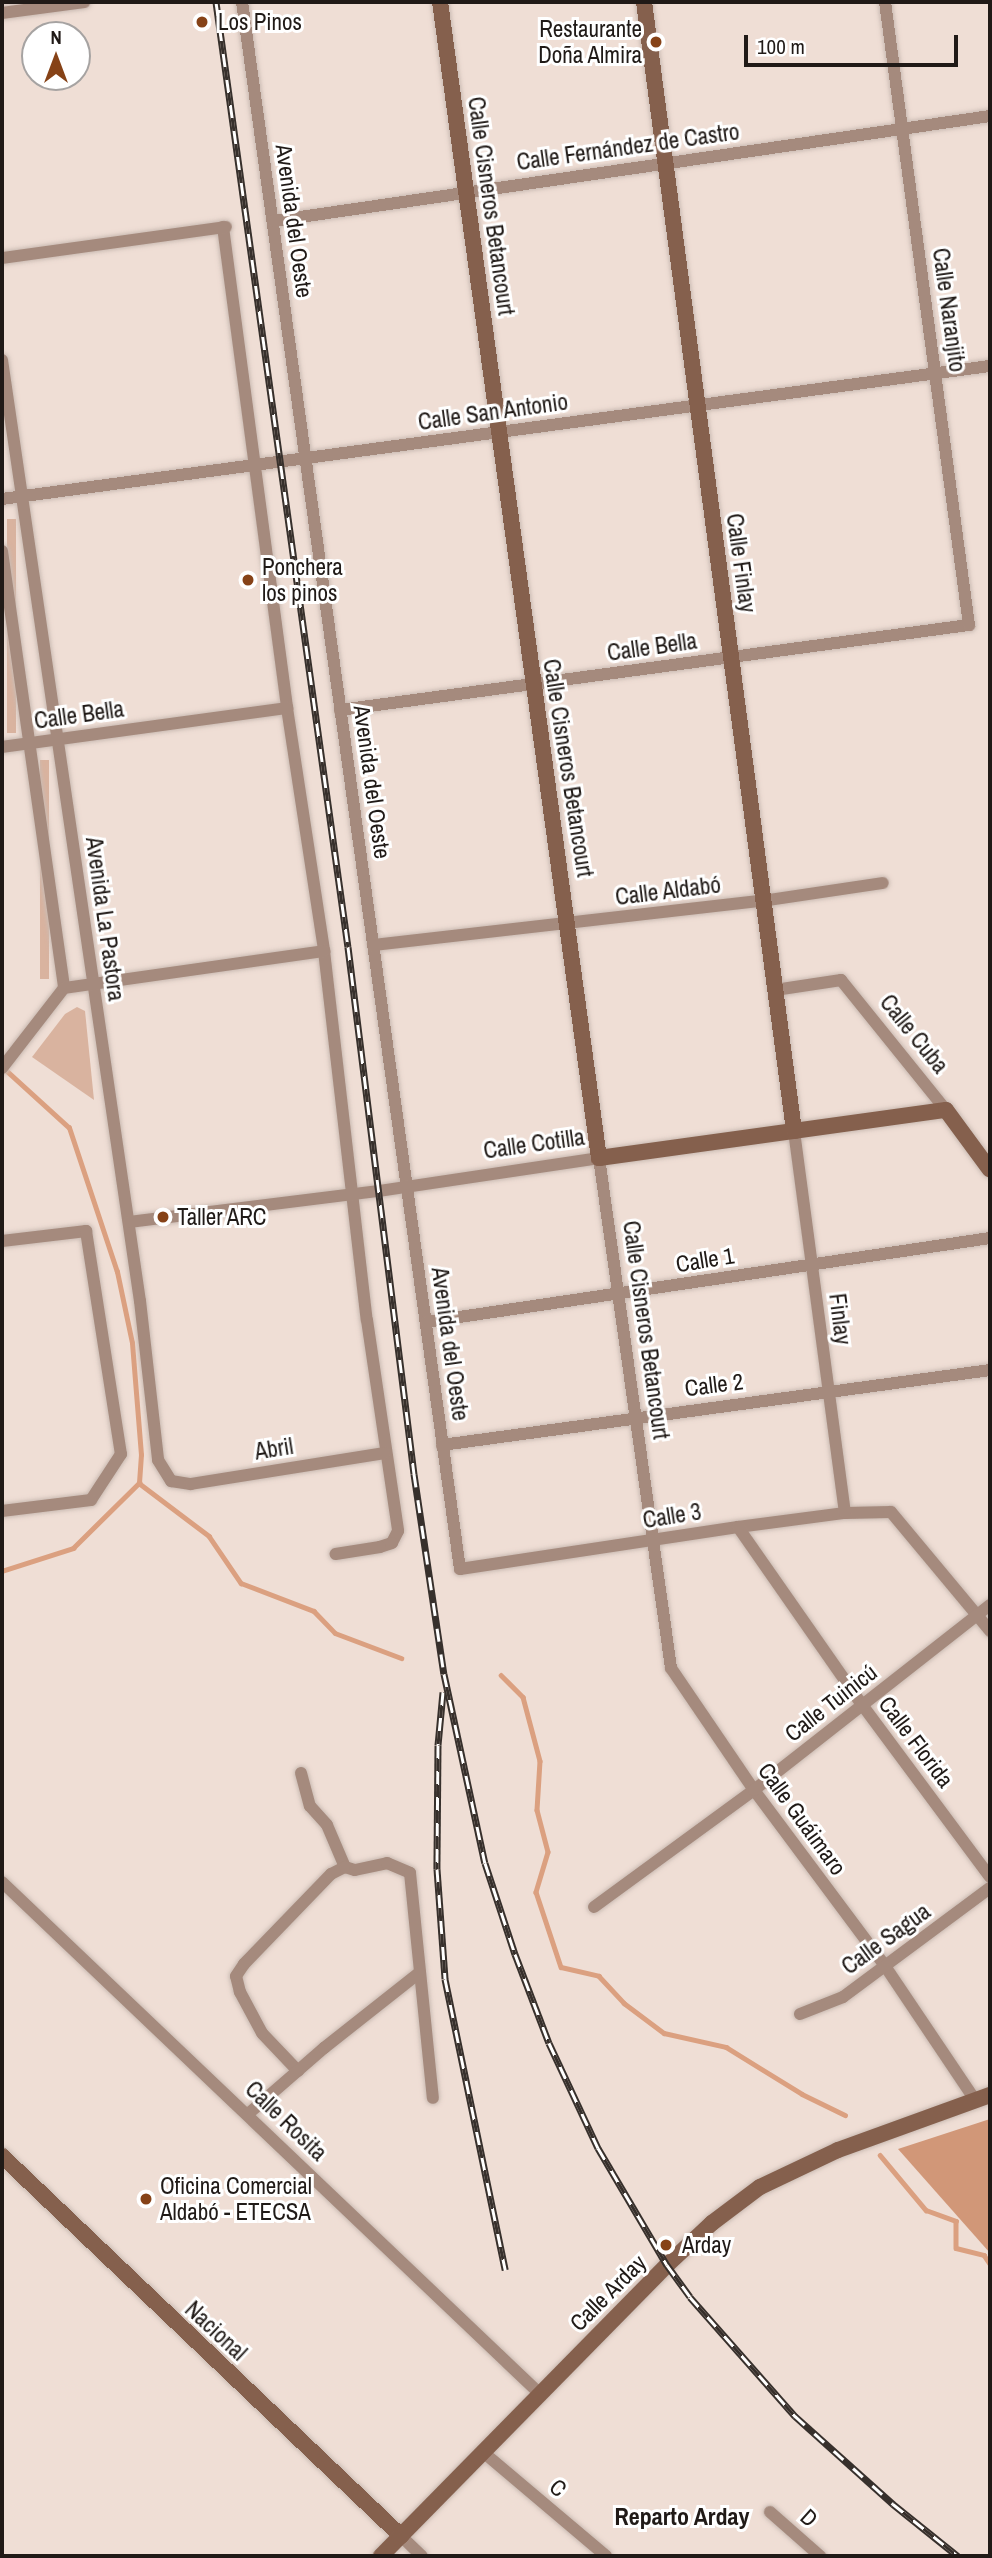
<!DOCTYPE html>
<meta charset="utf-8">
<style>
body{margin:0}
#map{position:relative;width:992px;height:2558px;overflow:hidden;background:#efded5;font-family:"Archivo Narrow",sans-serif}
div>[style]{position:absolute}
.green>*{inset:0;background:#d9b39f;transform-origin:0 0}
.forest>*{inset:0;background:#d19778}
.stream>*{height:4.5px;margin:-2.25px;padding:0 2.25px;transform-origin:2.25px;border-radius:2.25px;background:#dba080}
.roads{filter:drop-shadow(0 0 2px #cabbb3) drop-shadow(0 0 2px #cabbb3)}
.street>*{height:12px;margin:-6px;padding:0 6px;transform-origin:6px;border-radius:6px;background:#a58a7d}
.secondary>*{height:16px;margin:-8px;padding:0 8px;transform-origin:8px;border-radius:8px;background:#85604d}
.rail>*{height:7px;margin-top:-3.5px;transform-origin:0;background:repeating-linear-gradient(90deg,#fff 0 13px,#37302c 0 26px);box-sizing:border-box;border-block:2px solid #37302c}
.dots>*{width:19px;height:19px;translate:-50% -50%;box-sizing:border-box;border:4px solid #fff;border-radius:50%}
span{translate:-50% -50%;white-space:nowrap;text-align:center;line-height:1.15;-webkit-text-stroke:6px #fff;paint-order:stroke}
.poi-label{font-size:23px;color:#201a17}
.left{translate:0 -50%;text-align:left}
.right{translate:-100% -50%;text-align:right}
.street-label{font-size:23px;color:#201a17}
.neighbourhood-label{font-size:24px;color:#201a17;font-weight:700}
.frame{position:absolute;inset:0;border:4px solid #201a17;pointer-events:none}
.north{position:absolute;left:21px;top:21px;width:70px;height:70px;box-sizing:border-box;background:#fff;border:2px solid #a6a3a2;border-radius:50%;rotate:0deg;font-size:19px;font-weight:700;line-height:28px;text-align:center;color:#201a17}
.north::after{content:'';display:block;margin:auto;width:24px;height:32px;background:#864217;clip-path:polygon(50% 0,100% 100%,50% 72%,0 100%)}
.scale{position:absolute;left:744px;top:35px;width:214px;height:32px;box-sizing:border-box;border:4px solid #201a17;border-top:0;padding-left:9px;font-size:21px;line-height:24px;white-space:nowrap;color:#201a17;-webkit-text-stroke:5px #fff;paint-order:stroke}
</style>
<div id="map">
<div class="green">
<i style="left:7px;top:519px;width:9px;height:214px"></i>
<i style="left:40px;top:760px;width:9px;height:219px"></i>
<i style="clip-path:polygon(77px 1007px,85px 1011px,94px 1100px,32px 1057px,65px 1014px)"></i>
</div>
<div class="forest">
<i style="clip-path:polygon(990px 2119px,990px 2253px,898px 2149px)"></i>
</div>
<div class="stream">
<i style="left:139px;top:1483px;width:88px;rotate:37.1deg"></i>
<i style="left:209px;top:1536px;width:57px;rotate:55.8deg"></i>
<i style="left:241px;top:1583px;width:78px;rotate:21deg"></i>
<i style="left:314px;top:1611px;width:30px;rotate:46deg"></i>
<i style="left:335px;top:1633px;width:71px;rotate:20.7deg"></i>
<i style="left:2px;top:1571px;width:75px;rotate:-17.9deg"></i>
<i style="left:73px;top:1548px;width:93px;rotate:-44.6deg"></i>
<i style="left:139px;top:1483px;width:28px;rotate:-86deg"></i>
<i style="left:141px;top:1455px;width:112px;rotate:-94.6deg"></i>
<i style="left:132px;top:1343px;width:73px;rotate:-101.9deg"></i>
<i style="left:117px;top:1272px;width:152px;rotate:-108.4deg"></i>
<i style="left:69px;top:1128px;width:89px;rotate:-137.7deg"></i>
<i style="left:501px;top:1675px;width:31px;rotate:45deg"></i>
<i style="left:523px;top:1697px;width:66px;rotate:75.1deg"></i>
<i style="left:540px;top:1761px;width:49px;rotate:93.5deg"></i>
<i style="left:537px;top:1810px;width:43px;rotate:75.3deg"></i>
<i style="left:548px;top:1852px;width:42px;rotate:106.7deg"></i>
<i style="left:536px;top:1892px;width:79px;rotate:71.6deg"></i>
<i style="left:561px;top:1967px;width:39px;rotate:13deg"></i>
<i style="left:599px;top:1976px;width:37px;rotate:47deg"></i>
<i style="left:624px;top:2003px;width:50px;rotate:36.9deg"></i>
<i style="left:664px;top:2033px;width:64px;rotate:12.7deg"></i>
<i style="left:726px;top:2047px;width:89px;rotate:31.7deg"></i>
<i style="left:802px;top:2094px;width:48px;rotate:26deg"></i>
<i style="left:880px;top:2155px;width:72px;rotate:50.1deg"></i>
<i style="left:926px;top:2210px;width:32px;rotate:20deg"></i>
<i style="left:956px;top:2221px;width:27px;rotate:90deg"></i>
<i style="left:956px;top:2248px;width:29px;rotate:14deg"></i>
<i style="left:984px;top:2255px;width:11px;rotate:56deg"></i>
</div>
<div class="roads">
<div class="street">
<i style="left:242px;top:2px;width:1582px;rotate:82.08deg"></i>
<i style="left:460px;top:1569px;width:281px;rotate:-8.6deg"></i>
<i style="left:738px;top:1527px;width:108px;rotate:-7.5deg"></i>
<i style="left:845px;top:1513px;width:46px;rotate:-1.2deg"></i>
<i style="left:891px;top:1512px;width:155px;rotate:50.2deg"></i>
<i style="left:2px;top:13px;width:83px;rotate:-7.6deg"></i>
<i style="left:273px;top:221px;width:725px;rotate:-8.33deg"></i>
<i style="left:223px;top:227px;width:485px;rotate:82.4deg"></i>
<i style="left:287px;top:708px;width:246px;rotate:81.3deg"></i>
<i style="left:324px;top:951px;width:371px;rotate:83.4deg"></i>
<i style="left:367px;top:1320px;width:213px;rotate:81.6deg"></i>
<i style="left:398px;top:1531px;width:13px;rotate:117deg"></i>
<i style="left:392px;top:1543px;width:13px;rotate:162deg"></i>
<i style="left:380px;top:1547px;width:45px;rotate:171deg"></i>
<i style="left:2px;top:258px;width:226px;rotate:-7.9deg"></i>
<i style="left:2px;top:360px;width:951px;rotate:81.66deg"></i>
<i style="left:140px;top:1301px;width:160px;rotate:83.5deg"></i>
<i style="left:158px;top:1460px;width:25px;rotate:58deg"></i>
<i style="left:171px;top:1481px;width:20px;rotate:9deg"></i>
<i style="left:191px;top:1484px;width:195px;rotate:-9.1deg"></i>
<i style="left:2px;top:499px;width:997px;rotate:-7.67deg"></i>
<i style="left:2px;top:551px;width:441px;rotate:81.9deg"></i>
<i style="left:340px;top:710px;width:635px;rotate:-7.7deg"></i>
<i style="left:969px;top:625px;width:629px;rotate:-97.68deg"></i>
<i style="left:2px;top:747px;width:288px;rotate:-7.8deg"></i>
<i style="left:373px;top:945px;width:391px;rotate:-6.5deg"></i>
<i style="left:762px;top:901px;width:122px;rotate:-8.5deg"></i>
<i style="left:775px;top:990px;width:67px;rotate:-8.6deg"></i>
<i style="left:841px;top:980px;width:167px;rotate:51.1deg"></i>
<i style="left:2px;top:1068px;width:101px;rotate:-52.2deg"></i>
<i style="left:64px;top:988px;width:263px;rotate:-8.1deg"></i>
<i style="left:794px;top:1131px;width:385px;rotate:82.4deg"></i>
<i style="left:129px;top:1222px;width:252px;rotate:-7.1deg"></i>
<i style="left:379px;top:1191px;width:222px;rotate:-8.5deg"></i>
<i style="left:599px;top:1158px;width:515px;rotate:81.96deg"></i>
<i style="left:671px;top:1668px;width:148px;rotate:55.8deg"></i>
<i style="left:754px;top:1790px;width:219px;rotate:53.3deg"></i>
<i style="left:885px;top:1966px;width:161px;rotate:56.1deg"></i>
<i style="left:2px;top:1241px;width:85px;rotate:-6.8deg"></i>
<i style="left:86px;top:1231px;width:226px;rotate:81.1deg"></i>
<i style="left:121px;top:1454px;width:55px;rotate:123.1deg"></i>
<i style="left:91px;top:1500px;width:90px;rotate:173deg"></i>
<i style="left:426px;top:1322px;width:570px;rotate:-8.47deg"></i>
<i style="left:442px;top:1445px;width:553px;rotate:-7.79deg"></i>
<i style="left:738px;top:1527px;width:218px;rotate:55.1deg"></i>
<i style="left:863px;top:1706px;width:213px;rotate:53.4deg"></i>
<i style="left:301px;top:1773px;width:34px;rotate:75deg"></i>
<i style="left:310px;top:1806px;width:25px;rotate:48deg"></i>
<i style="left:327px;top:1825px;width:46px;rotate:66.8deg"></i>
<i style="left:2px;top:1882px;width:743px;rotate:43.58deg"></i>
<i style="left:594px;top:1907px;width:198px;rotate:-36.2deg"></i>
<i style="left:754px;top:1790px;width:300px;rotate:-38.1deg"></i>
<i style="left:800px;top:2014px;width:46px;rotate:-21.6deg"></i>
<i style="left:843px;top:1997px;width:183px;rotate:-36.6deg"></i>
<i style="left:298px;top:2071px;width:52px;rotate:-133.5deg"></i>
<i style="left:262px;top:2033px;width:47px;rotate:-118.2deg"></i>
<i style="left:240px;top:1992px;width:16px;rotate:-104deg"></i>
<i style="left:236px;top:1976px;width:14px;rotate:-56deg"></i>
<i style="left:244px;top:1964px;width:125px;rotate:-46deg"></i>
<i style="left:331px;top:1874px;width:16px;rotate:-27deg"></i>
<i style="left:345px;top:1867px;width:10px;rotate:17deg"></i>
<i style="left:355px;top:1870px;width:33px;rotate:-12deg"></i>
<i style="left:387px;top:1863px;width:25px;rotate:23deg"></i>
<i style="left:410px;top:1873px;width:226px;rotate:84.2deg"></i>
<i style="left:248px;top:2114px;width:101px;rotate:-41deg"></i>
<i style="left:324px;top:2048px;width:121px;rotate:-38.3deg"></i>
<i style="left:483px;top:2452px;width:161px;rotate:40.2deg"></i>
<i style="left:770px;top:2512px;width:67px;rotate:41.3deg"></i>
<i style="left:401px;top:2536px;width:29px;rotate:44deg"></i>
</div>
<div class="secondary">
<i style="left:440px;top:2px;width:1167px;rotate:82.17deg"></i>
<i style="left:599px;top:1158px;width:350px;rotate:-7.9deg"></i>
<i style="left:946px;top:1110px;width:74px;rotate:53.7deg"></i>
<i style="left:644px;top:2px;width:1139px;rotate:82.43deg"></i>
<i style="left:2px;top:2156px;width:551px;rotate:43.6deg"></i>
<i style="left:381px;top:2556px;width:408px;rotate:-45.5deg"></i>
<i style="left:667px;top:2265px;width:62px;rotate:-43deg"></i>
<i style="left:712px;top:2223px;width:60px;rotate:-36.9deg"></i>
<i style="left:760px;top:2187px;width:86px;rotate:-25.4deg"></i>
<i style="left:838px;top:2150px;width:162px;rotate:-19.9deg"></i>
</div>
</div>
<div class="rail">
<i style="left:216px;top:2px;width:954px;rotate:82.05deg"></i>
<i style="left:348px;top:947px;width:531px;rotate:82.86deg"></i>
<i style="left:414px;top:1474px;width:202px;rotate:81.5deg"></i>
<i style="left:444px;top:1674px;width:193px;rotate:77.8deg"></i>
<i style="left:485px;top:1863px;width:96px;rotate:71.8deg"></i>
<i style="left:515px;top:1954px;width:95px;rotate:69.1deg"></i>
<i style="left:549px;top:2043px;width:116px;rotate:65deg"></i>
<i style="left:598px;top:2148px;width:136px;rotate:59.5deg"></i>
<i style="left:667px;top:2265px;width:39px;rotate:54deg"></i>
<i style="left:690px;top:2297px;width:159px;rotate:48.6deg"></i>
<i style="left:795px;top:2416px;width:132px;rotate:41.9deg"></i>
<i style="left:893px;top:2504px;width:83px;rotate:38.7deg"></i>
<i style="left:443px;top:1692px;width:53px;rotate:95.4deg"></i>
<i style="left:438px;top:1745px;width:124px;rotate:90.5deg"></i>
<i style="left:437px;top:1869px;width:110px;rotate:85.8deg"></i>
<i style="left:445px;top:1979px;width:297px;rotate:78.3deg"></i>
</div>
<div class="dots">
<i style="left:202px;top:22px;background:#864217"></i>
<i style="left:656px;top:42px;background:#864217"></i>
<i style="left:248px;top:580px;background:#864217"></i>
<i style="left:163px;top:1217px;background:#864217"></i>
<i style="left:146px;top:2199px;background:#864217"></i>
<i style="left:666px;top:2245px;background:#864217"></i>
</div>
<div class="poi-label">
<span class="left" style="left:218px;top:22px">Los Pinos</span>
<span class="right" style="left:642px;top:42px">Restaurante<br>Doña Almira</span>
<span class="left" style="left:262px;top:580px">Ponchera<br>los pinos</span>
<span class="left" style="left:177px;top:1217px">Taller ARC</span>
<span class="left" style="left:160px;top:2199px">Oficina Comercial<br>Aldabó - ETECSA</span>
<span class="left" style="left:682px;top:2245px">Arday</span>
</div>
<div class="street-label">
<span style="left:628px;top:147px;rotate:-8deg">Calle Fernández de Castro</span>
<span style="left:491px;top:206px;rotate:82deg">Calle Cisneros Betancourt</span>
<span style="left:294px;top:221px;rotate:82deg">Avenida del Oeste</span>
<span style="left:949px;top:310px;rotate:82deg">Calle Naranjito</span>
<span style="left:493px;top:412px;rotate:-8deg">Calle San Antonio</span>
<span style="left:741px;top:563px;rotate:82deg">Calle Finlay</span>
<span style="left:652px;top:647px;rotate:-8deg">Calle Bella</span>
<span style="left:79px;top:715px;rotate:-8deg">Calle Bella</span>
<span style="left:568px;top:768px;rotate:81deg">Calle Cisneros Betancourt</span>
<span style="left:372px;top:782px;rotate:82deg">Avenida del Oeste</span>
<span style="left:668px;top:891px;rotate:-7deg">Calle Aldabó</span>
<span style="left:105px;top:919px;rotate:82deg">Avenida La Pastora</span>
<span style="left:914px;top:1034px;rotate:51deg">Calle Cuba</span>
<span style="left:534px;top:1144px;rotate:-8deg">Calle Cotilla</span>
<span style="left:705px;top:1260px;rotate:-9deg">Calle 1</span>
<span style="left:840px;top:1319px;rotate:83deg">Finlay</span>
<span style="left:646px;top:1330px;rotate:82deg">Calle Cisneros Betancourt</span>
<span style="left:450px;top:1344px;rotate:82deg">Avenida del Oeste</span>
<span style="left:714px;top:1385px;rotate:-7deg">Calle 2</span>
<span style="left:274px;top:1449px;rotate:-9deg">Abril</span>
<span style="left:672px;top:1516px;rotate:-9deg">Calle 3</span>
<span style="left:831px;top:1703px;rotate:-38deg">Calle Tuinicú</span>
<span style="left:916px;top:1742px;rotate:53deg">Calle Florida</span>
<span style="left:802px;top:1819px;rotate:54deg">Calle Guáimaro</span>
<span style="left:886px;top:1939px;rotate:-36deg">Calle Sagua</span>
<span style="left:286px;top:2121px;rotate:44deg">Calle Rosita</span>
<span style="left:608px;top:2293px;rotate:-45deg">Calle Arday</span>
<span style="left:216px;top:2331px;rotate:43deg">Nacional</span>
<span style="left:558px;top:2488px;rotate:40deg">C</span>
<span style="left:809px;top:2518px;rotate:42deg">D</span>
</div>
<div class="neighbourhood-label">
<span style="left:682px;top:2517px">Reparto Arday</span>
</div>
<div class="frame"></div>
<div class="north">N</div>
<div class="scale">100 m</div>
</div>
